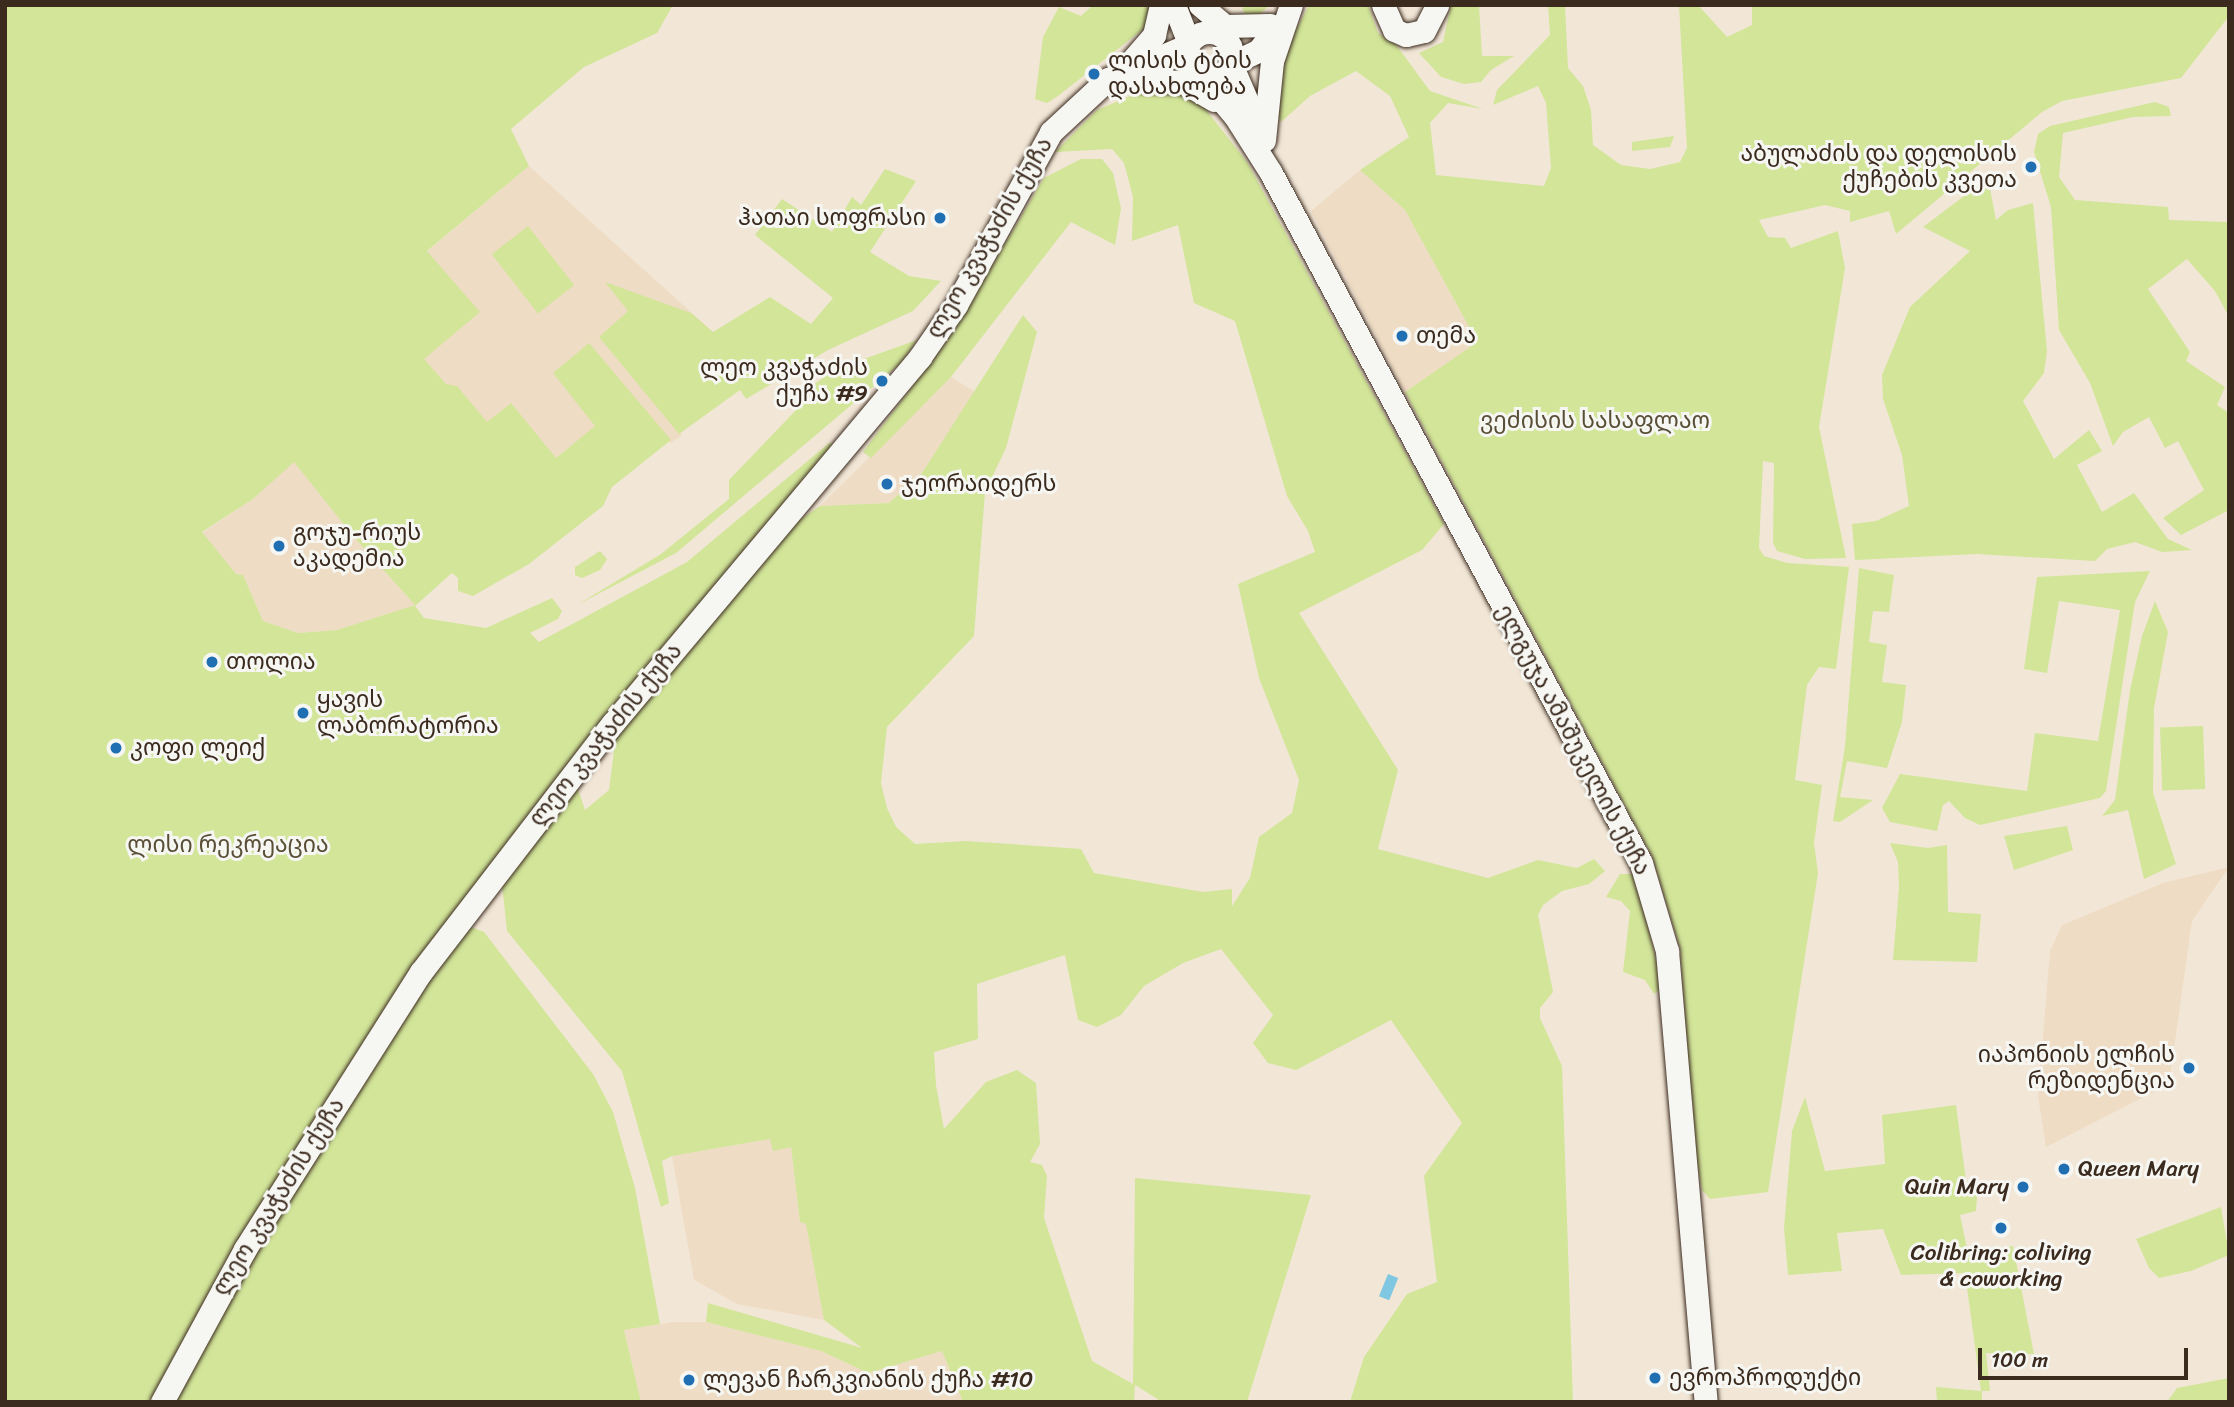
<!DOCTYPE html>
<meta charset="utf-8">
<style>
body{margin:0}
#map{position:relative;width:2234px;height:1407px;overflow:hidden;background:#f2e7d7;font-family:Sriracha,"Noto Sans Georgian",sans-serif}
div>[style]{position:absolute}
.built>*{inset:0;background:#efdcc4}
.green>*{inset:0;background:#d2e599;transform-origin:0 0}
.water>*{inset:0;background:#80c7e1;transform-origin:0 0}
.roads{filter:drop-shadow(0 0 2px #3b2a1e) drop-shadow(0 0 2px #3b2a1e)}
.major>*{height:23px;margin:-11.5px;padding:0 11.5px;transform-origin:11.5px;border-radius:11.5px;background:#f6f6f2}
.major>.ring{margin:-11.5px;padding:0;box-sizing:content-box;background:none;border:23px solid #f6f6f2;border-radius:50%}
.dots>*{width:19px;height:19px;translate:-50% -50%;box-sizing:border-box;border:4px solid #f6f6f2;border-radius:50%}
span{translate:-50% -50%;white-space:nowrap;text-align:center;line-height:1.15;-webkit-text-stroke:6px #f6f6f2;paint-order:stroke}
.poi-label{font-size:23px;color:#3b2a1e}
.left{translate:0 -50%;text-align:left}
.right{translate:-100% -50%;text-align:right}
.street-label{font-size:23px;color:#3b2a1e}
.park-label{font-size:23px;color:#594f37}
.frame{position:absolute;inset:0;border:7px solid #3b2a1e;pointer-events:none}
.scale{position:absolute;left:1978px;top:1348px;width:210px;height:32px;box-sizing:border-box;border:4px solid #3b2a1e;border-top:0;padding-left:9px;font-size:21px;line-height:24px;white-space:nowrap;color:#3b2a1e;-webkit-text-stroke:5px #f6f6f2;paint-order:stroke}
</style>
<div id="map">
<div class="built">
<i style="clip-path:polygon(529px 166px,713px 332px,644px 388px,682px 435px,671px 443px,632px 397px,487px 513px,336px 328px)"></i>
<i style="clip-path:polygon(1360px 170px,1405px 210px,1474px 336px,1473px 345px,1405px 392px,1311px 211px)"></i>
<i style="clip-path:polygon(951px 377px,975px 392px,922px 473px,889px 503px,820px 506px)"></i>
<i style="clip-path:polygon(294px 461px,354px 537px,415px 605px,337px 630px,298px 633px,263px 621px,243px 575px,236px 574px,202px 533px,253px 499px)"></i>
<i style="clip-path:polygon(2229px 867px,2192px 921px,2169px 1084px,2046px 1147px,2038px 1096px,2050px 951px,2062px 925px,2163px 883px)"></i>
<i style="clip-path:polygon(771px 1139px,791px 1147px,800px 1222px,806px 1223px,824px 1320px,737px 1304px,694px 1280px,672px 1156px)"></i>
<i style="clip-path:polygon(674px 1322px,706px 1322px,821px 1351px,868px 1373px,942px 1351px,963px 1402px,641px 1402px,624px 1330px)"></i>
</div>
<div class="green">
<i style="clip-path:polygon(evenodd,5px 5px,673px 5px,657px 33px,584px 67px,511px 129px,529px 166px,427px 251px,480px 312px,424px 359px,446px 384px,457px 386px,487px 422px,511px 403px,556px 458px,595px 426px,553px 373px,589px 343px,671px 440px,612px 487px,603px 506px,529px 564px,473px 596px,458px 591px,458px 578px,452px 573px,415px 606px,424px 618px,486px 628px,552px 598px,562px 611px,558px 619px,530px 633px,539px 642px,687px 562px,829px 443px,835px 445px,415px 967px,222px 1267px,152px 1402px,5px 1402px,5px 5px,294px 462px,354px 537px,415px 605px,337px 630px,298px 633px,263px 621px,243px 575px,236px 574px,202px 532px,253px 499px,294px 462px)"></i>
<i style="clip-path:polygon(1093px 5px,1157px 5px,1156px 19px,1058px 96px,1047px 103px,1035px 99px,1043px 37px,1059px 7px,1081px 16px)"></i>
<i style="clip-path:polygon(1249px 5px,1270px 5px,1249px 23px,1242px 8px)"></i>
<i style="clip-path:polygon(1309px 5px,1368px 5px,1378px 33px,1394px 42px,1430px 91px,1483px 109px,1448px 103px,1430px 123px,1436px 175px,1544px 186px,1551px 168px,1546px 103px,1538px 86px,1493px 105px,1497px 90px,1550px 35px,1548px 5px,1565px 5px,1568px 68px,1583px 86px,1591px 110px,1593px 145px,1621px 165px,1650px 169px,1680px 162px,1687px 148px,1679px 5px,1698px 5px,1727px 37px,1752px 25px,1752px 5px,2229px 5px,2229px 16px,2181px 78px,2062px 101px,2042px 112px,1896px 234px,1889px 211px,1850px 222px,1850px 211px,1825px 205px,1759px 220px,1768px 237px,1785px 238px,1791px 248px,1838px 231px,1845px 268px,1819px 427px,1846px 558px,1805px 559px,1777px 551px,1773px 543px,1774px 463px,1763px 461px,1759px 548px,1764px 556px,1787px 563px,1849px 567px,1836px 669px,1819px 667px,1807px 685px,1795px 780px,1822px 785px,1814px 843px,1818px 873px,1768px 1192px,1710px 1199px,1702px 1190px,1695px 1154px,1680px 948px,1652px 856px,1405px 392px,1473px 345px,1474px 336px,1405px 210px,1360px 170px,1409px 137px,1390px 96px,1356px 71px,1310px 96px,1281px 122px,1274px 107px,1285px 51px)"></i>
<i style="clip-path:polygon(1451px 5px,1479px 5px,1482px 56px,1514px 56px,1491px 70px,1481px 82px,1464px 84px,1441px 77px,1419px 53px,1443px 42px)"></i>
<i style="clip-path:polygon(1142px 91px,1179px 91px,1203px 106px,1247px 162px,1444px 524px,1422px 550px,1299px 613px,1398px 770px,1378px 849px,1488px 878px,1538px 860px,1577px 868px,1594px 859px,1605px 871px,1589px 884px,1562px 891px,1543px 905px,1538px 915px,1553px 992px,1540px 1008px,1540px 1018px,1562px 1066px,1573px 1402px,1350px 1402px,1364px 1357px,1407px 1294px,1437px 1282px,1424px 1176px,1462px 1123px,1391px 1020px,1296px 1070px,1268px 1063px,1253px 1043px,1273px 1015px,1221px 949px,1183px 963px,1144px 986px,1121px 1015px,1097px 1027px,1078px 1020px,1065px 955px,977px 984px,978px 1039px,934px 1052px,936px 1085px,944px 1129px,986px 1082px,1017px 1070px,1036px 1083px,1040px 1144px,1030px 1162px,1042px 1165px,1047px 1176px,1044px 1218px,1092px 1361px,1133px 1384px,1135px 1178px,1311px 1195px,1247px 1402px,1162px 1402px,1135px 1385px,1134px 1402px,963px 1402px,942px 1351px,868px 1373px,821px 1351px,706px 1322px,708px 1303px,862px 1348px,824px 1320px,806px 1224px,800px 1222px,791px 1147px,773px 1151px,770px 1139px,672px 1156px,662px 1161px,669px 1203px,661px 1207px,622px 1071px,507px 931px,501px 875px,576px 783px,585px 810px,609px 790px,616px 735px,792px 525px,820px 506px,889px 503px,922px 473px,1023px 315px,1037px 332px,1006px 448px,985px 492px,974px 636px,887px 727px,881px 783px,887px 808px,896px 827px,915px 844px,966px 841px,1081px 849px,1094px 873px,1203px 892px,1232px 889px,1232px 906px,1250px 878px,1259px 837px,1292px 813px,1299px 780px,1259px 678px,1238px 584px,1315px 552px,1308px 531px,1287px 496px,1235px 321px,1194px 303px,1178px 225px,1132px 241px,1133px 197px,1124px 163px,1112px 149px,1055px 152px,1097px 110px)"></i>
<i style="clip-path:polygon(2155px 102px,2169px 107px,2171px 116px,2133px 117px,2063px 133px,2059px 177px,2075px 200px,2168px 207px,2169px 220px,2227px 222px,2229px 317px,2215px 291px,2187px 259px,2148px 289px,2190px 352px,2186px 361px,2225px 387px,2217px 405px,2229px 413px,2229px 510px,2181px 535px,2163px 518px,2204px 490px,2178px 441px,2165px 448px,2149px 417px,2123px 432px,2113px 446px,2090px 383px,2059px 330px,2051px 207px,2034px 152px,2038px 134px,2050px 126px)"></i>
<i style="clip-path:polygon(1674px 136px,1670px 147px,1632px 151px,1632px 142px)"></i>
<i style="clip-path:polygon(1081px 159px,1102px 159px,1113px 173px,1121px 208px,1115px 245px,1071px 222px,951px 377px,871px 458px,863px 452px,951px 335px,1044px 178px)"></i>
<i style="clip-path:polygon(885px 169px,916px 181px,870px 252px,909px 276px,941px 281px,913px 311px,828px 350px,746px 399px,740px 390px,679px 434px,599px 337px,628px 311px,605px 282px,691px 313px,713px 332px,770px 297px,811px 324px,833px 298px,755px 235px,782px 199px,832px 232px,852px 197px,861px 205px)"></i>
<i style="clip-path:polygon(1988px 178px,1996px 220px,2008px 210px,2033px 203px,2047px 351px,2044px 373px,2023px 401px,2054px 459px,2089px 430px,2102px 451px,2077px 465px,2102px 512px,2134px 493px,2168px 539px,2192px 550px,2162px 552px,2135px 542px,2107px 549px,2095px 561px,1977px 554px,1855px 560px,1852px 524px,1876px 521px,1909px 506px,1902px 455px,1883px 399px,1882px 375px,1910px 307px,1970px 251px,1923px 227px)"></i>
<i style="left:528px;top:226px;width:75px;height:46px;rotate:52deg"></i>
<i style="clip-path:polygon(917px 340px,901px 363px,676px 553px,577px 605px,661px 554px,729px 499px,729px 480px,798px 408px,813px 385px,836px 369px)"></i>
<i style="clip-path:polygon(600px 551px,607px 559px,600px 570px,582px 578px,575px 575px,575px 567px)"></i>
<i style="clip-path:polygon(1859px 568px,1894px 575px,1889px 612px,1873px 611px,1869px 642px,1887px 645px,1882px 682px,1906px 685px,1902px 722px,1887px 768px,1847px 761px,1840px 797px,1873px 800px,1840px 822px,1833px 821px,1845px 747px)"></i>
<i style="clip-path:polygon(2150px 571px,2135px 602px,2106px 791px,2100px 798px,1980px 825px,1965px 818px,1949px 801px,1943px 805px,1937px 831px,1890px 822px,1882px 808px,1900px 774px,2027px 791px,2035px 733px,2098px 741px,2120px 610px,2059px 601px,2047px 673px,2024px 669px,2037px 577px)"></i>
<i style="clip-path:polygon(2155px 601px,2168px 632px,2154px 708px,2153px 793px,2176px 864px,2144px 879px,2128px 810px,2102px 816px,2115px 800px,2130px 690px,2142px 636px)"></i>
<i style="left:2203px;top:726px;width:63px;height:43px;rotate:88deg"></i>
<i style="clip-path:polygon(2067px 826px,2073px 850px,2014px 870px,2004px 836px)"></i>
<i style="clip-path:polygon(1890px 843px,1928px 848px,1947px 845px,1948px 912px,1981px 914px,1977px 962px,1893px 960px,1899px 887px,1898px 862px)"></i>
<i style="clip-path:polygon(1620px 874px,1632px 874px,1642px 902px,1657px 964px,1660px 989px,1654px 994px,1645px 980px,1623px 972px,1630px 911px,1621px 901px,1606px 897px)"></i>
<i style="clip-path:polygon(466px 925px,484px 932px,593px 1074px,613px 1112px,635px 1188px,660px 1324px,624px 1330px,641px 1402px,175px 1402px,233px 1288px,427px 977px)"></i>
<i style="clip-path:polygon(1805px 1097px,1825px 1171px,1885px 1164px,1882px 1115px,1956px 1105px,1966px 1181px,1978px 1181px,1976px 1211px,1960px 1215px,1968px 1253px,2013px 1246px,2034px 1354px,1986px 1353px,1990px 1391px,1982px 1391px,1982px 1402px,1937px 1402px,1936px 1387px,1981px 1391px,1965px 1273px,1901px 1275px,1883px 1229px,1837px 1233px,1842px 1271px,1788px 1275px,1784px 1228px,1792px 1131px)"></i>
<i style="clip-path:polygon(2221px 1207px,2229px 1255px,2191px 1271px,2159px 1278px,2149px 1268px,2136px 1239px)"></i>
<i style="clip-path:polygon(2229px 1378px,2229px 1402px,2167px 1402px,2177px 1388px)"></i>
</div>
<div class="water">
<i style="left:1388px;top:1274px;width:11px;height:24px;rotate:22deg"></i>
</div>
<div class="roads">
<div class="major">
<i style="left:1174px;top:5px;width:41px;rotate:68.5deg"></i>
<i style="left:1200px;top:5px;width:33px;rotate:40deg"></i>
<i style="left:1225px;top:26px;width:45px;rotate:-1.3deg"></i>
<i style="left:1383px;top:5px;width:27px;rotate:66deg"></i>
<i style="left:1394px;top:30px;width:13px;rotate:23deg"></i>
<i style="left:1406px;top:35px;width:18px;rotate:-13deg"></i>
<i style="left:1424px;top:31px;width:29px;rotate:-63deg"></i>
<i class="ring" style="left:1186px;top:32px;width:23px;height:23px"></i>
<i style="left:1232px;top:63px;width:29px;rotate:-25deg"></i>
<i style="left:1258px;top:51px;width:31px;rotate:-52deg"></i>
<i style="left:1231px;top:64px;width:78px;rotate:66.7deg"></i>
<i style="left:1128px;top:65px;width:40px;rotate:-49deg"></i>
<i style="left:1154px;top:35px;width:31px;rotate:-77deg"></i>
<i style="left:1202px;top:77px;width:51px;rotate:49.8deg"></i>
<i style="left:1235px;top:116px;width:67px;rotate:57.7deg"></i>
<i style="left:1271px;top:173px;width:783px;rotate:61.8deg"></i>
<i style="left:1641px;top:863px;width:92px;rotate:73.5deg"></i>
<i style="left:1667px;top:951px;width:453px;rotate:85.1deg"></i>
<i style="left:1135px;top:80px;width:48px;rotate:2.4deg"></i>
<i style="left:1183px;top:82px;width:36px;rotate:30deg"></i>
<i style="left:1264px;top:140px;width:79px;rotate:-84.2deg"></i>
<i style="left:1272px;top:61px;width:59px;rotate:-71.3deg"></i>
<i style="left:162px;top:1402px;width:174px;rotate:-61.5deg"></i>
<i style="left:245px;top:1249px;width:328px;rotate:-57.6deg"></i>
<i style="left:421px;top:972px;width:314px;rotate:-52.4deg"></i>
<i style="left:613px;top:723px;width:478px;rotate:-50deg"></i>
<i style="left:920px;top:357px;width:63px;rotate:-55.3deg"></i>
<i style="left:956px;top:305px;width:197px;rotate:-61.2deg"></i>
<i style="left:1051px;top:132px;width:78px;rotate:-42.9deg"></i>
<i style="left:1108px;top:79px;width:87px;rotate:-23deg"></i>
</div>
</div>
<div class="dots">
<i style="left:1094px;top:74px;background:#1f6fb2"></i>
<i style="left:2031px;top:167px;background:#1f6fb2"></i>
<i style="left:940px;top:218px;background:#1f6fb2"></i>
<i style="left:1402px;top:336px;background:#1f6fb2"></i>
<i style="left:882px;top:381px;background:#1f6fb2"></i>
<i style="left:887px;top:484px;background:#1f6fb2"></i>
<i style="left:279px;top:546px;background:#1f6fb2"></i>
<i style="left:212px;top:662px;background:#1f6fb2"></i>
<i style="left:303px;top:713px;background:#1f6fb2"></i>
<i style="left:116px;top:748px;background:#1f6fb2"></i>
<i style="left:2189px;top:1068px;background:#1f6fb2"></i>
<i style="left:2064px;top:1169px;background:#1f6fb2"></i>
<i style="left:2023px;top:1187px;background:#1f6fb2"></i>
<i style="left:2001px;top:1228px;background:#1f6fb2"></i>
<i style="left:1655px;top:1378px;background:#1f6fb2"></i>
<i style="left:689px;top:1380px;background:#1f6fb2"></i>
</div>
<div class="poi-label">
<span class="left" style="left:1108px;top:74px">ლისის ტბის<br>დასახლება</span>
<span class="right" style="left:2017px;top:167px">აბულაძის და დელისის<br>ქუჩების კვეთა</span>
<span class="right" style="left:926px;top:218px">ჰათაი სოფრასი</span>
<span class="left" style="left:1416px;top:336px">თემა</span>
<span class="right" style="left:868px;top:381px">ლეო კვაჭაძის<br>ქუჩა #9</span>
<span class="left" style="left:901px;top:484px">ჯეორაიდერს</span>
<span class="left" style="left:293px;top:546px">გოჯუ-რიუს<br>აკადემია</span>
<span class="left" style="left:226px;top:662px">თოლია</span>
<span class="left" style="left:317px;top:713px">ყავის<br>ლაბორატორია</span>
<span class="left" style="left:130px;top:748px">კოფი ლეიქ</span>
<span class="right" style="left:2175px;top:1068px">იაპონიის ელჩის<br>რეზიდენცია</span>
<span class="left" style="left:2078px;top:1169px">Queen Mary</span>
<span class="right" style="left:2009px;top:1187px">Quin Mary</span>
<span style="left:2001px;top:1266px">Colibring: coliving<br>&amp; coworking</span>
<span class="left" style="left:1669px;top:1378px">ევროპროდუქტი</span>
<span class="left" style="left:703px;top:1380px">ლევან ჩარკვიანის ქუჩა #10</span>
</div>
<div class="street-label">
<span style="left:990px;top:238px;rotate:-60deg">ლეო კვაჭაძის ქუჩა</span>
<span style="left:606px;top:735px;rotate:-51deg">ლეო კვაჭაძის ქუჩა</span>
<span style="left:1573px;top:740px;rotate:62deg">ელგუჯა ამაშუკელის ქუჩა</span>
<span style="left:279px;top:1197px;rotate:-58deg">ლეო კვაჭაძის ქუჩა</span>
</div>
<div class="park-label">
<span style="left:1595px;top:421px">ვეძისის სასაფლაო</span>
<span style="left:228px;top:845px">ლისი რეკრეაცია</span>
</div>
<div class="frame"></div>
<div class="scale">100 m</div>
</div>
